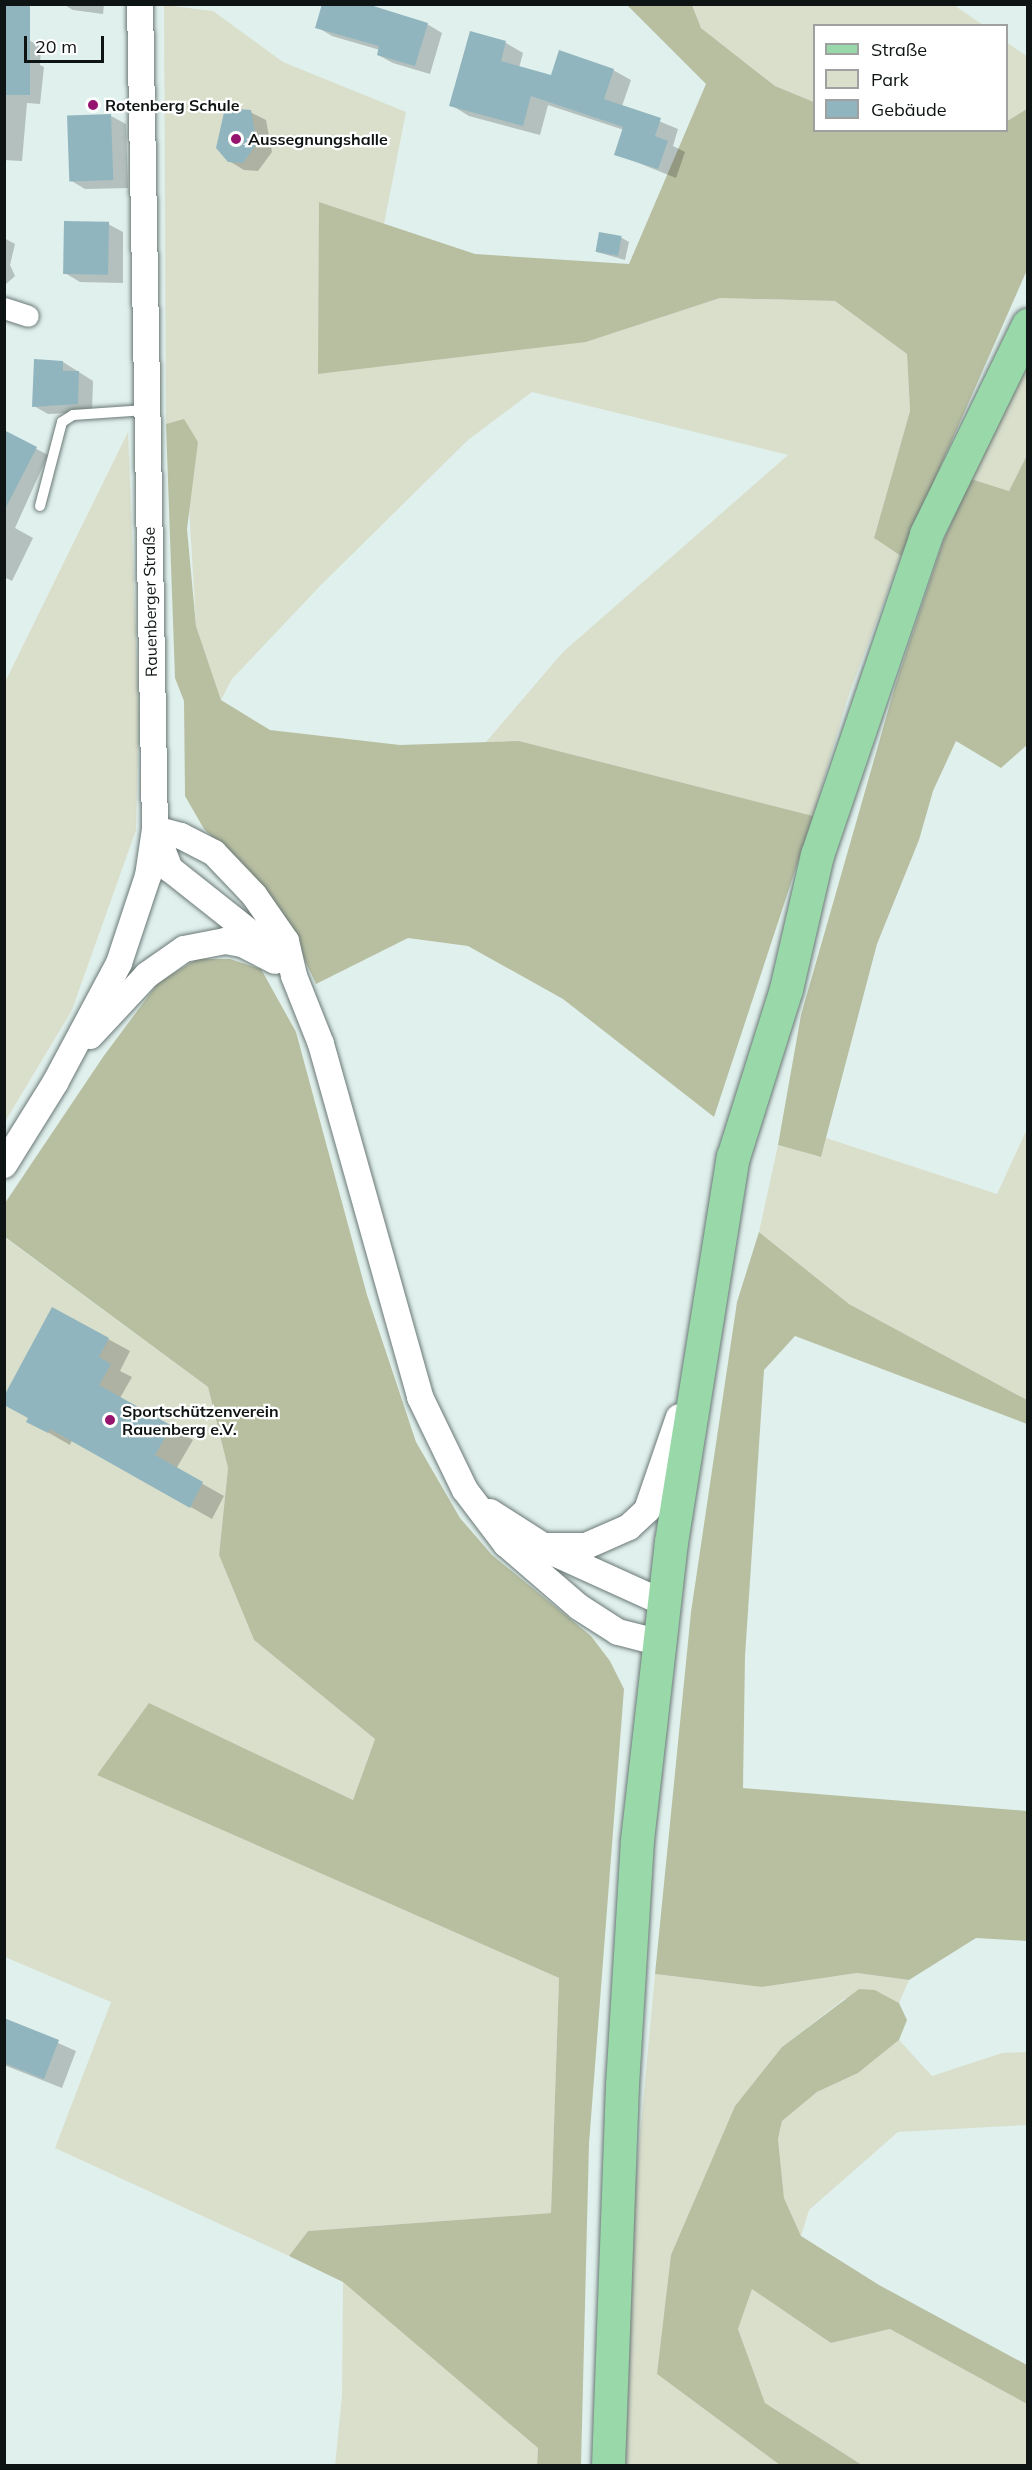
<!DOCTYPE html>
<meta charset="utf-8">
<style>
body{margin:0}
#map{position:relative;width:1032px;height:2470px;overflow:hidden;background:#e0f0ed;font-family:Mulish,sans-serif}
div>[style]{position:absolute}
.green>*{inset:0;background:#dadfcc}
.forest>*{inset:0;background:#b8bfa1}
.shadow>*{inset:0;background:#0003}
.building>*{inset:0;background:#91b5be;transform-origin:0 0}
.roads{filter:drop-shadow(0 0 2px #6a7875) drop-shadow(0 0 2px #6a7875)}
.service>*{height:10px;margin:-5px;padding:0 5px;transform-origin:5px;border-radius:5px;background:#fff}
.minor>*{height:21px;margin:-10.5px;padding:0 10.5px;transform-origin:10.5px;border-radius:10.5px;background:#fff}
.tertiary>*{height:26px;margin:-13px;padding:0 13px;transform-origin:13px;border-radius:13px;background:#fff}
.primary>*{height:33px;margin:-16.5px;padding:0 16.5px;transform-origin:16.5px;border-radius:16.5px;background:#98d8a9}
.dots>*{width:16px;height:16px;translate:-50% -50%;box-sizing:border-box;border:3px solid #fff;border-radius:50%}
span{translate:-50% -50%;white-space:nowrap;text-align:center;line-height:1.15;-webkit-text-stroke:4.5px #fff;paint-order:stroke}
.poi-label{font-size:16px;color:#0e1413;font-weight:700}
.left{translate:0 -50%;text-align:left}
.street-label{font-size:16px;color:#0e1413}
.frame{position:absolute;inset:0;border:6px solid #0e1413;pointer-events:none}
.legend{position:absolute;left:813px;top:24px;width:195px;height:108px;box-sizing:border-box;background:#fff;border:2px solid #9fa1a1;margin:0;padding:8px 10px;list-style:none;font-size:18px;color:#0e1413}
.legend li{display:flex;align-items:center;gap:12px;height:30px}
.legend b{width:30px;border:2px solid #9fa1a1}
.scale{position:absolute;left:24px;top:36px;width:80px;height:27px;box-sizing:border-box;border:3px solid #0e1413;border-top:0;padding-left:8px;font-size:18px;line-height:21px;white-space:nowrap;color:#0e1413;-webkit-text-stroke:4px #fff;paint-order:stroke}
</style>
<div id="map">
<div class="green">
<i style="clip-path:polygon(164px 5px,213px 11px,283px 62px,406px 112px,384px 224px,319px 203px,586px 342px,720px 298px,835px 301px,907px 354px,910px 411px,874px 538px,901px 556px,848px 697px,813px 816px,519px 741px,486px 742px,563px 652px,788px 455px,532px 392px,468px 440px,320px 586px,232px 679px,221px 700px,196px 626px,184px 420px,166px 424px)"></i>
<i style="clip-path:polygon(692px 5px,954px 5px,983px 25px,814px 26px,814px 102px,775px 86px,701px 28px)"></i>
<i style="clip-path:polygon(1006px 42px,1028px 57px,1027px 109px,1007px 121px)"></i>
<i style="clip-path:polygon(1027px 358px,1027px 455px,1009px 491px,971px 479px)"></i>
<i style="clip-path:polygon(128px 432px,139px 712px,136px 830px,72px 1010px,5px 1122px,5px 682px)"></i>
<i style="clip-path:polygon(1027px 1129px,1027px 1400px,849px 1304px,759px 1232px,778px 1145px,820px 1157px,826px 1138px,997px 1194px)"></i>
<i style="clip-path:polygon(4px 1237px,208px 1387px,228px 1468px,219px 1555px,254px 1640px,375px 1739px,353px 1800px,149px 1704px,98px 1775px,559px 1978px,551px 2213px,308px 2231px,289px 2256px,55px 2148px,111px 2002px,5px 1957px)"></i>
<i style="clip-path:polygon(857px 1973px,909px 1980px,899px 2003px,875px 1990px,844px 1999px,782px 2047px,735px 2106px,657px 2374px,780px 2465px,620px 2466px,626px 2286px,655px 1974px,762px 1987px)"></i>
<i style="clip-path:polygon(899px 2040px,932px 2076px,1002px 2053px,1027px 2052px,1027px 2125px,898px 2132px,809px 2210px,801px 2236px,784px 2198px,778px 2139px,782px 2121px,817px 2092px,858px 2073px)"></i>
<i style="clip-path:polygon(343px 2281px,538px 2448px,537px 2465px,335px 2466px,342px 2395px)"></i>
<i style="clip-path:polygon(752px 2288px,831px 2343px,890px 2329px,1027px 2404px,1027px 2465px,862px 2465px,765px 2403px,738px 2329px)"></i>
</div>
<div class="forest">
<i style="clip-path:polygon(627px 5px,692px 5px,701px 28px,775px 86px,814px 102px,814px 130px,1006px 130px,1007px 121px,1027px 109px,1027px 270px,901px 556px,874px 538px,910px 411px,907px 354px,835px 301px,720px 298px,586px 342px,318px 374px,319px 202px,475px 254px,629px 264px,706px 84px)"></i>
<i style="clip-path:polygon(184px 419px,198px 442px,187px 529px,196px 626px,221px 700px,270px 730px,400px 745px,519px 741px,813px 816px,714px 1117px,563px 999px,468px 946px,408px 938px,316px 984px,293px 935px,256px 879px,204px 829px,185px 796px,184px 701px,175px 678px,166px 424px)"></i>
<i style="clip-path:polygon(1027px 455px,1027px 745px,1001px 768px,956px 741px,933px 791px,919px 840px,877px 944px,821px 1157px,778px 1145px,801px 1015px,896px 683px,944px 539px,971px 479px,1009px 491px)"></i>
<i style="clip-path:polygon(197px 959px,230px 959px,261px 969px,296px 1032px,367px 1295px,416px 1442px,460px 1518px,492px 1555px,591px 1636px,610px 1661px,624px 1689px,589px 2144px,581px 2465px,537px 2465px,538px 2448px,343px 2282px,289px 2256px,308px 2231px,551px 2213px,559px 1978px,97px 1775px,149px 1703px,353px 1800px,375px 1739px,254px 1640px,219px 1555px,228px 1468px,208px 1387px,5px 1237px,5px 1203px,103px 1057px,158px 983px)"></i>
<i style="clip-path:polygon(759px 1232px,849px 1304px,1027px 1400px,1027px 1424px,795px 1336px,764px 1370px,745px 1656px,743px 1788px,1027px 1811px,1027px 1941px,976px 1938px,909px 1980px,857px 1973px,762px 1987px,655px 1974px,691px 1612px,737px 1302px)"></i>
<i style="clip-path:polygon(859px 1989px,875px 1990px,899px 2003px,907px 2020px,899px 2040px,858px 2073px,817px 2092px,782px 2121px,778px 2139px,784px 2198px,801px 2236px,879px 2285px,1027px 2365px,1027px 2404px,890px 2329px,831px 2343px,752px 2289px,738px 2329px,765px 2403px,862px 2465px,780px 2465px,657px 2374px,671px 2255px,735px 2106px,782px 2047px)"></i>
</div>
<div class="shadow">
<i style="clip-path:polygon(4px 4px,27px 39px,41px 47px,40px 65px,44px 67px,40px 104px,27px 103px,22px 161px,4px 160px)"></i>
<i style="clip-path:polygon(63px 4px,104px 4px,103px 14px,73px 10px)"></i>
<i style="clip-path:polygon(427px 24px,442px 33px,430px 74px,393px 63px,378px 55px,380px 50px,332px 36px,317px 27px)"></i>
<i style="clip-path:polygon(471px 33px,506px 43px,523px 53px,519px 68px,552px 77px,613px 70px,631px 80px,622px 106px,678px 129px,673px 146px,685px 152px,676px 178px,616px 154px,624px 130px,548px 105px,540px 135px,469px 116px,451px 105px)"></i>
<i style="clip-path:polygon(250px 112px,266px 120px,272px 152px,258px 171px,244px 170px,229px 161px)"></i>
<i style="clip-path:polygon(111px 116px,126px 124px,128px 188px,85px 189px,70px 180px)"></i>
<i style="clip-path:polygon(108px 224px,123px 232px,123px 283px,80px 282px,65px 273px)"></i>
<i style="clip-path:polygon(4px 238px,15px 244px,10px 265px,15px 276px,6px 284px)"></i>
<i style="clip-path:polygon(622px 238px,629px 242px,625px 260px,597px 252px)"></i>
<i style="clip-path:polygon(63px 362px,93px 381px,92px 412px,48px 414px,34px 406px)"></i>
<i style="clip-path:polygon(4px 432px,48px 455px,15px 528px,33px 538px,12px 581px,4px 577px)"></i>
<i style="clip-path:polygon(53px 1309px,130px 1351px,120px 1371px,132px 1377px,120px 1398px,193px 1440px,176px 1469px,224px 1496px,212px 1519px,72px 1440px,70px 1445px,28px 1421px)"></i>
<i style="clip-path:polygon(4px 2019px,76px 2051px,62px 2088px,4px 2065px)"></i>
</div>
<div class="building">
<i style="left:4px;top:4px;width:26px;height:91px"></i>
<i style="clip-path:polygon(322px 4px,367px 4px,428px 23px,415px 66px,377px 55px,379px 46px,315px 28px)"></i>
<i style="clip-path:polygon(470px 31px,506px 41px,501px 61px,551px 75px,559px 50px,614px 69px,604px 99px,661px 118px,655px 136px,668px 141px,658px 169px,614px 155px,623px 127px,531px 96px,523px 126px,449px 106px)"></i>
<i style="clip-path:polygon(225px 108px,251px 110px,257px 143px,243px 163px,228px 162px,216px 148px)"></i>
<i style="left:111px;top:114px;width:66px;height:44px;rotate:88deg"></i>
<i style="left:64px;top:221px;width:45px;height:53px;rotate:1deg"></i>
<i style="left:599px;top:232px;width:23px;height:20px;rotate:10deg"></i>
<i style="clip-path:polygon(34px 359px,63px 361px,63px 371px,79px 371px,78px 404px,32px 407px)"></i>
<i style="clip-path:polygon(4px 430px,37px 447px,4px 511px)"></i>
<i style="clip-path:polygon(52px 1307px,109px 1338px,99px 1357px,111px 1364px,99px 1385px,172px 1426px,155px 1455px,203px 1482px,190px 1508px,50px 1429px,48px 1433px,26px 1422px,28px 1418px,4px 1405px,4px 1396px)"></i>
<i style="clip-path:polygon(4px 2018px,59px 2040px,44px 2079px,4px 2063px)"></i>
</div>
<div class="roads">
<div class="service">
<i style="left:40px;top:506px;width:87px;rotate:-75.3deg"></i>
<i style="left:62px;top:422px;width:13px;rotate:-32deg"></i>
<i style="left:73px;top:415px;width:73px;rotate:-3.9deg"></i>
</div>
<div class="minor">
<i style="left:4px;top:308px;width:25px;rotate:18deg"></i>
</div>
<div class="tertiary">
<i style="left:155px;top:829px;width:27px;rotate:15deg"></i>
<i style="left:181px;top:836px;width:37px;rotate:27deg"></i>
<i style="left:214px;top:853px;width:58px;rotate:46.4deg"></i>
<i style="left:254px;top:895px;width:56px;rotate:55.2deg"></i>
<i style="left:286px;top:941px;width:36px;rotate:77deg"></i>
<i style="left:294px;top:976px;width:73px;rotate:68.3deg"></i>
<i style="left:321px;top:1044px;width:367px;rotate:74.3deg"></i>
<i style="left:420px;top:1397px;width:103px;rotate:64.2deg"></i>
<i style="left:465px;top:1490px;width:68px;rotate:52.8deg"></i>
<i style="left:506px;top:1544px;width:96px;rotate:40.8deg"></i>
<i style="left:579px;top:1607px;width:46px;rotate:32.7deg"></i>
<i style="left:618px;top:1632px;width:44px;rotate:14.3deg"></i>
<i style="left:156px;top:833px;width:39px;rotate:69deg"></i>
<i style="left:170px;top:869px;width:105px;rotate:38.4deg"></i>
<i style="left:252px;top:934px;width:21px;rotate:51deg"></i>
<i style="left:90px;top:1036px;width:83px;rotate:-46.9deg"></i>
<i style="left:147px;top:975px;width:45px;rotate:-35.1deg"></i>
<i style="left:184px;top:949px;width:42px;rotate:-11deg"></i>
<i style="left:225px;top:941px;width:17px;rotate:10deg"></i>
<i style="left:242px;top:944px;width:37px;rotate:27deg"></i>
<i style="left:4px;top:1165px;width:97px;rotate:-58.1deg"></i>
<i style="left:55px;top:1083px;width:136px;rotate:-61.9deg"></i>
<i style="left:119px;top:963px;width:92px;rotate:-71.6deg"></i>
<i style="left:148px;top:876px;width:48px;rotate:-81.5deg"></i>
<i style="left:155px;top:829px;width:825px;rotate:-91.04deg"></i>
<i style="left:490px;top:1512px;width:78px;rotate:32.5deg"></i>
<i style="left:556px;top:1554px;width:121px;rotate:24.4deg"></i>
<i style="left:543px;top:1546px;width:43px"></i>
<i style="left:586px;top:1546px;width:47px;rotate:-23.8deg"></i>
<i style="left:629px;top:1527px;width:25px;rotate:-43deg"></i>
<i style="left:647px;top:1510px;width:98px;rotate:-71deg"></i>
</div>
<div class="primary">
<i style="left:608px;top:2466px;width:381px;rotate:-87.9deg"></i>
<i style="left:622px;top:2085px;width:245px;rotate:-86.5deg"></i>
<i style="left:637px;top:1840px;width:300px;rotate:-83.5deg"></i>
<i style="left:671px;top:1542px;width:390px;rotate:-80.9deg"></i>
<i style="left:733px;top:1157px;width:176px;rotate:-72.5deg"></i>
<i style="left:786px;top:989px;width:138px;rotate:-77deg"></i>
<i style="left:817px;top:855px;width:339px;rotate:-71.2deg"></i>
<i style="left:926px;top:534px;width:233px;rotate:-64deg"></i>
</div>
</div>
<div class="dots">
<i style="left:93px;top:105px;background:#95146d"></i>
<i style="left:236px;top:139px;background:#95146d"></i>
<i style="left:110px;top:1420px;background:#95146d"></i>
</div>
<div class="poi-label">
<span class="left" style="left:105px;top:105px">Rotenberg Schule</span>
<span class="left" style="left:248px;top:139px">Aussegnungshalle</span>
<span class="left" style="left:122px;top:1420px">Sportschützenverein<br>Rauenberg e.V.</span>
</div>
<div class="street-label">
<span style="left:150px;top:602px;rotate:-91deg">Rauenberger Straße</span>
</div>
<div class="frame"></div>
<ul class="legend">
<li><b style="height:8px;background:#98d8a9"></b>Straße</li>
<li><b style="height:16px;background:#dadfcc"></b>Park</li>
<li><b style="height:16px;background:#91b5be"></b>Gebäude</li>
</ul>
<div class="scale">20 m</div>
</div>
